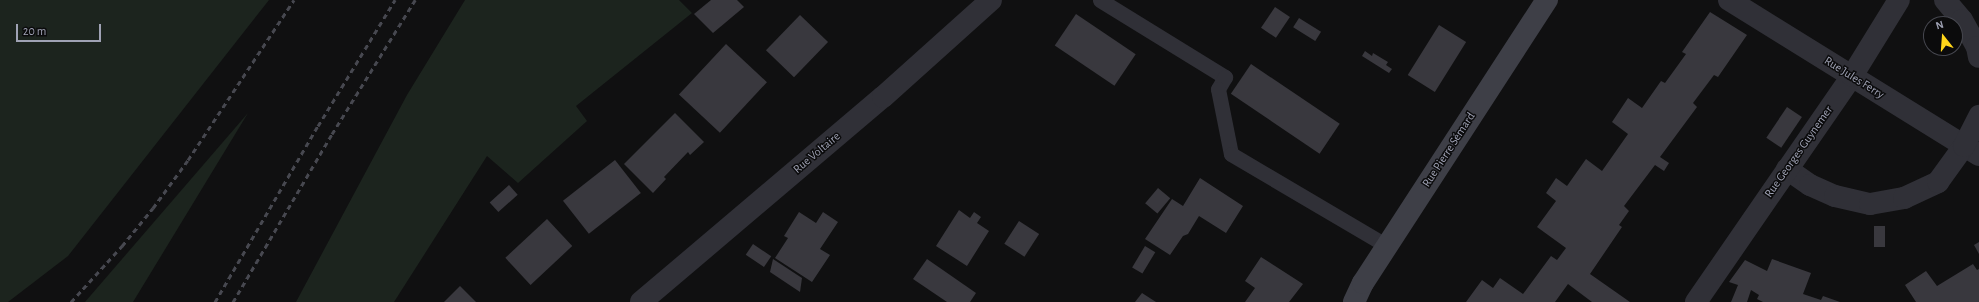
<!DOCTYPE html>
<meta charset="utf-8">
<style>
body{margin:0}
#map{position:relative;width:1979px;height:302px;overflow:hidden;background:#101011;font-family:"Alegreya Sans",sans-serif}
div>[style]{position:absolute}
.green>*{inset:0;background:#1c241e}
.building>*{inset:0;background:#39383e;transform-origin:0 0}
.lane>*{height:15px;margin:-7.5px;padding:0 7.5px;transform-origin:7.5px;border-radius:7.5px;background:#303037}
.street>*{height:22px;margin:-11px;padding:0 11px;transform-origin:11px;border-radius:11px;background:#303037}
.secondary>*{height:22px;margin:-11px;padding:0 11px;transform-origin:11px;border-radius:11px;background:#3e3f47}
.rail>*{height:3px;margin-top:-1.5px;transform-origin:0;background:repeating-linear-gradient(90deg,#474850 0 5px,transparent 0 9px)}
span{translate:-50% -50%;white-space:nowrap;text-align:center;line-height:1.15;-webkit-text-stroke:3px #0b0b0c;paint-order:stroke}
.street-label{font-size:12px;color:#9fa2b4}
.north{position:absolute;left:1923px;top:16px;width:40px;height:40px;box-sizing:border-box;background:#0b0b0c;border:1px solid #46474f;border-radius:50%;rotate:343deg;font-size:11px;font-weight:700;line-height:16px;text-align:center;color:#9fa2b4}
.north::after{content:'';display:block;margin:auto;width:14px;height:18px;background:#ffd61a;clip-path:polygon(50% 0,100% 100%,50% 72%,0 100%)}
.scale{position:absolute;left:16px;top:24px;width:85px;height:18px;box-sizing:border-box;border:2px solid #9fa2b4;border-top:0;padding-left:5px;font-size:12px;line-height:14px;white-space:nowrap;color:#9fa2b4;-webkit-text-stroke:3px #0b0b0c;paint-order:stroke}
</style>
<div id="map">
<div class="green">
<i style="clip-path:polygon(0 0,269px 0,68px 256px,8px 302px,0 302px)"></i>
<i style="clip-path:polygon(465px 0,679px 0,692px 13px,576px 106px,587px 121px,518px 183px,487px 156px,394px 302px,296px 302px,407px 95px)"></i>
<i style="clip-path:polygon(248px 113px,133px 302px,85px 302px)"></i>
</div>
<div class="building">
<i style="clip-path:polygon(711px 0,737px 0,744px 7px,713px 33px,694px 14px)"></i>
<i style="left:1275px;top:7px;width:18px;height:25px;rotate:34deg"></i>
<i style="clip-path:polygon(1710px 12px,1747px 35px,1718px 77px,1714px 75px,1693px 103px,1697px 107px,1660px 157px,1669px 163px,1664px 171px,1655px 165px,1624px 206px,1629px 211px,1619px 225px,1622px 227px,1590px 274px,1630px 302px,1592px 302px,1568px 284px,1555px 302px,1466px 302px,1482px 280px,1493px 288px,1500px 278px,1523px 294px,1551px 256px,1557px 260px,1566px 248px,1537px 227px,1556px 201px,1546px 193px,1556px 178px,1567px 186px,1586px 159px,1602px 171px,1628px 134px,1612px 122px,1628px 98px,1642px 108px,1661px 81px,1665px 83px,1686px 54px,1682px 52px)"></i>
<i style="left:1076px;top:14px;width:72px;height:38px;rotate:34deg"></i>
<i style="left:800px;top:15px;width:39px;height:49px;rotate:44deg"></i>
<i style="left:1299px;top:18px;width:26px;height:11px;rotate:32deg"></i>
<i style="left:1439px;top:25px;width:32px;height:59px;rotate:32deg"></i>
<i style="left:726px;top:44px;width:56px;height:69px;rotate:43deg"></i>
<i style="clip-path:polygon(1365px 51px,1372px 56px,1373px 53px,1388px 62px,1386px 65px,1392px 69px,1389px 73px,1362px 56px)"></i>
<i style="left:1251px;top:64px;width:107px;height:36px;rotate:34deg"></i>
<i style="left:1787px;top:107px;width:18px;height:37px;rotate:34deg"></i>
<i style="clip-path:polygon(675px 113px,704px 142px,690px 155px,688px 152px,664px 177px,666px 179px,653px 193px,624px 164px)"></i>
<i style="left:615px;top:160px;width:42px;height:66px;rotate:52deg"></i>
<i style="clip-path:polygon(1200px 178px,1243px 206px,1226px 233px,1199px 216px,1188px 234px,1183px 236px,1170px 255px,1145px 239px,1172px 199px,1183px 206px)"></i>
<i style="left:509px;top:185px;width:13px;height:26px;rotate:48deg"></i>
<i style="left:1158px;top:188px;width:16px;height:20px;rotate:40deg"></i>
<i style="clip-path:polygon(959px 210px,970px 218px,974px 212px,981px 217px,977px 223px,989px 231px,967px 266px,936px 246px)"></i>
<i style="clip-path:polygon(799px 212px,816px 223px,823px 212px,838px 222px,820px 249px,830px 255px,812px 282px,775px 258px,788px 238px,784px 236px)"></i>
<i style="left:547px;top:219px;width:37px;height:57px;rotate:47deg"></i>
<i style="left:1019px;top:221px;width:24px;height:27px;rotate:33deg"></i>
<i style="left:1874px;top:226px;width:11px;height:21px"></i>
<i style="clip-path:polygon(1979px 242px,1979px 254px,1974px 245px)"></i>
<i style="left:753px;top:244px;width:22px;height:13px;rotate:34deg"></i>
<i style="left:1145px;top:246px;width:12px;height:25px;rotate:31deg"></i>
<i style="clip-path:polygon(1261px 257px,1303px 284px,1289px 302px,1245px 302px,1255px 288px,1245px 281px)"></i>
<i style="clip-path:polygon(773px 259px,802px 278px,800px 292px,770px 272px)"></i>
<i style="clip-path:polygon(927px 259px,976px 293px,970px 302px,947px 302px,913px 279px)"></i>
<i style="clip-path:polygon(1772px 259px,1811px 273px,1803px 294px,1821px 300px,1823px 296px,1840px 302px,1763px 302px,1757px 299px,1759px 295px,1751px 290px,1747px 302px,1731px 302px,1738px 285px,1729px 282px,1745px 260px,1767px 271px)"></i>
<i style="clip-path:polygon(1973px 264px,1977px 270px,1979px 269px,1979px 302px,1916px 302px,1905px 285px,1926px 271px,1937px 286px)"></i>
<i style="clip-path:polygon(460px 286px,476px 302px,444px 302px)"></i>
<i style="clip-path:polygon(1142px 293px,1156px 302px,1135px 302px)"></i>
</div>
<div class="lane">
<i style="left:1100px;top:0;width:147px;rotate:31.6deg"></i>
<i style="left:1225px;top:77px;width:14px;rotate:120deg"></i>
<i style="left:1218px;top:89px;width:66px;rotate:78.7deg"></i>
<i style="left:1231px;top:154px;width:181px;rotate:30.5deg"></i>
</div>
<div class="street">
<i style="left:1729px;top:0;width:294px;rotate:31.8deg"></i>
<i style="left:1945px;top:0;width:26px;rotate:50deg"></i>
<i style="left:1962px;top:20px;width:31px;rotate:61deg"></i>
<i style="left:1977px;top:47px;width:10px;rotate:79deg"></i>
<i style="left:1787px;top:169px;width:28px;rotate:35deg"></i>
<i style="left:1810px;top:185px;width:27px;rotate:24deg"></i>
<i style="left:1835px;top:196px;width:36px;rotate:13deg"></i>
<i style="left:1870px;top:204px;width:35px;rotate:-10deg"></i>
<i style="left:1904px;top:198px;width:38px;rotate:-25deg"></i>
<i style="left:1938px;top:182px;width:44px;rotate:-54.2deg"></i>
<i style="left:1964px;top:146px;width:34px;rotate:-63deg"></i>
<i style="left:641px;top:302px;width:317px;rotate:-40.3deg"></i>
<i style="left:883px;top:97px;width:145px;rotate:-41.9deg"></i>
<i style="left:1696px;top:302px;width:275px;rotate:-55.4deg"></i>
<i style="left:1852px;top:76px;width:89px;rotate:-58.3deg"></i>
</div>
<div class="secondary">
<i style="left:1354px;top:302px;width:21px;rotate:-65deg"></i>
<i style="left:1363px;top:283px;width:338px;rotate:-57deg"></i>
</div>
<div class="rail">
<i style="left:71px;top:302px;width:76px;rotate:-47.7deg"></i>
<i style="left:122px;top:246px;width:49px;rotate:-50.8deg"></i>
<i style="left:153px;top:208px;width:59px;rotate:-53.9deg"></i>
<i style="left:188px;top:160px;width:192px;rotate:-56.5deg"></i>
<i style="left:215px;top:302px;width:204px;rotate:-59.7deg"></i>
<i style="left:318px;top:126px;width:148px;rotate:-58.6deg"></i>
<i style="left:233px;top:302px;width:195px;rotate:-59.5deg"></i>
<i style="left:332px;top:134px;width:158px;rotate:-58.2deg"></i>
</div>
<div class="street-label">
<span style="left:1854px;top:78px;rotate:32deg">Rue Jules Ferry</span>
<span style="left:1449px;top:150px;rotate:-57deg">Rue Pierre Sémard</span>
<span style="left:1799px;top:152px;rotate:-55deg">Rue Georges Guynemer</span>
<span style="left:817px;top:153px;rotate:-40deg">Rue Voltaire</span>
</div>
<div class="north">N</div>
<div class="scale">20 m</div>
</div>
